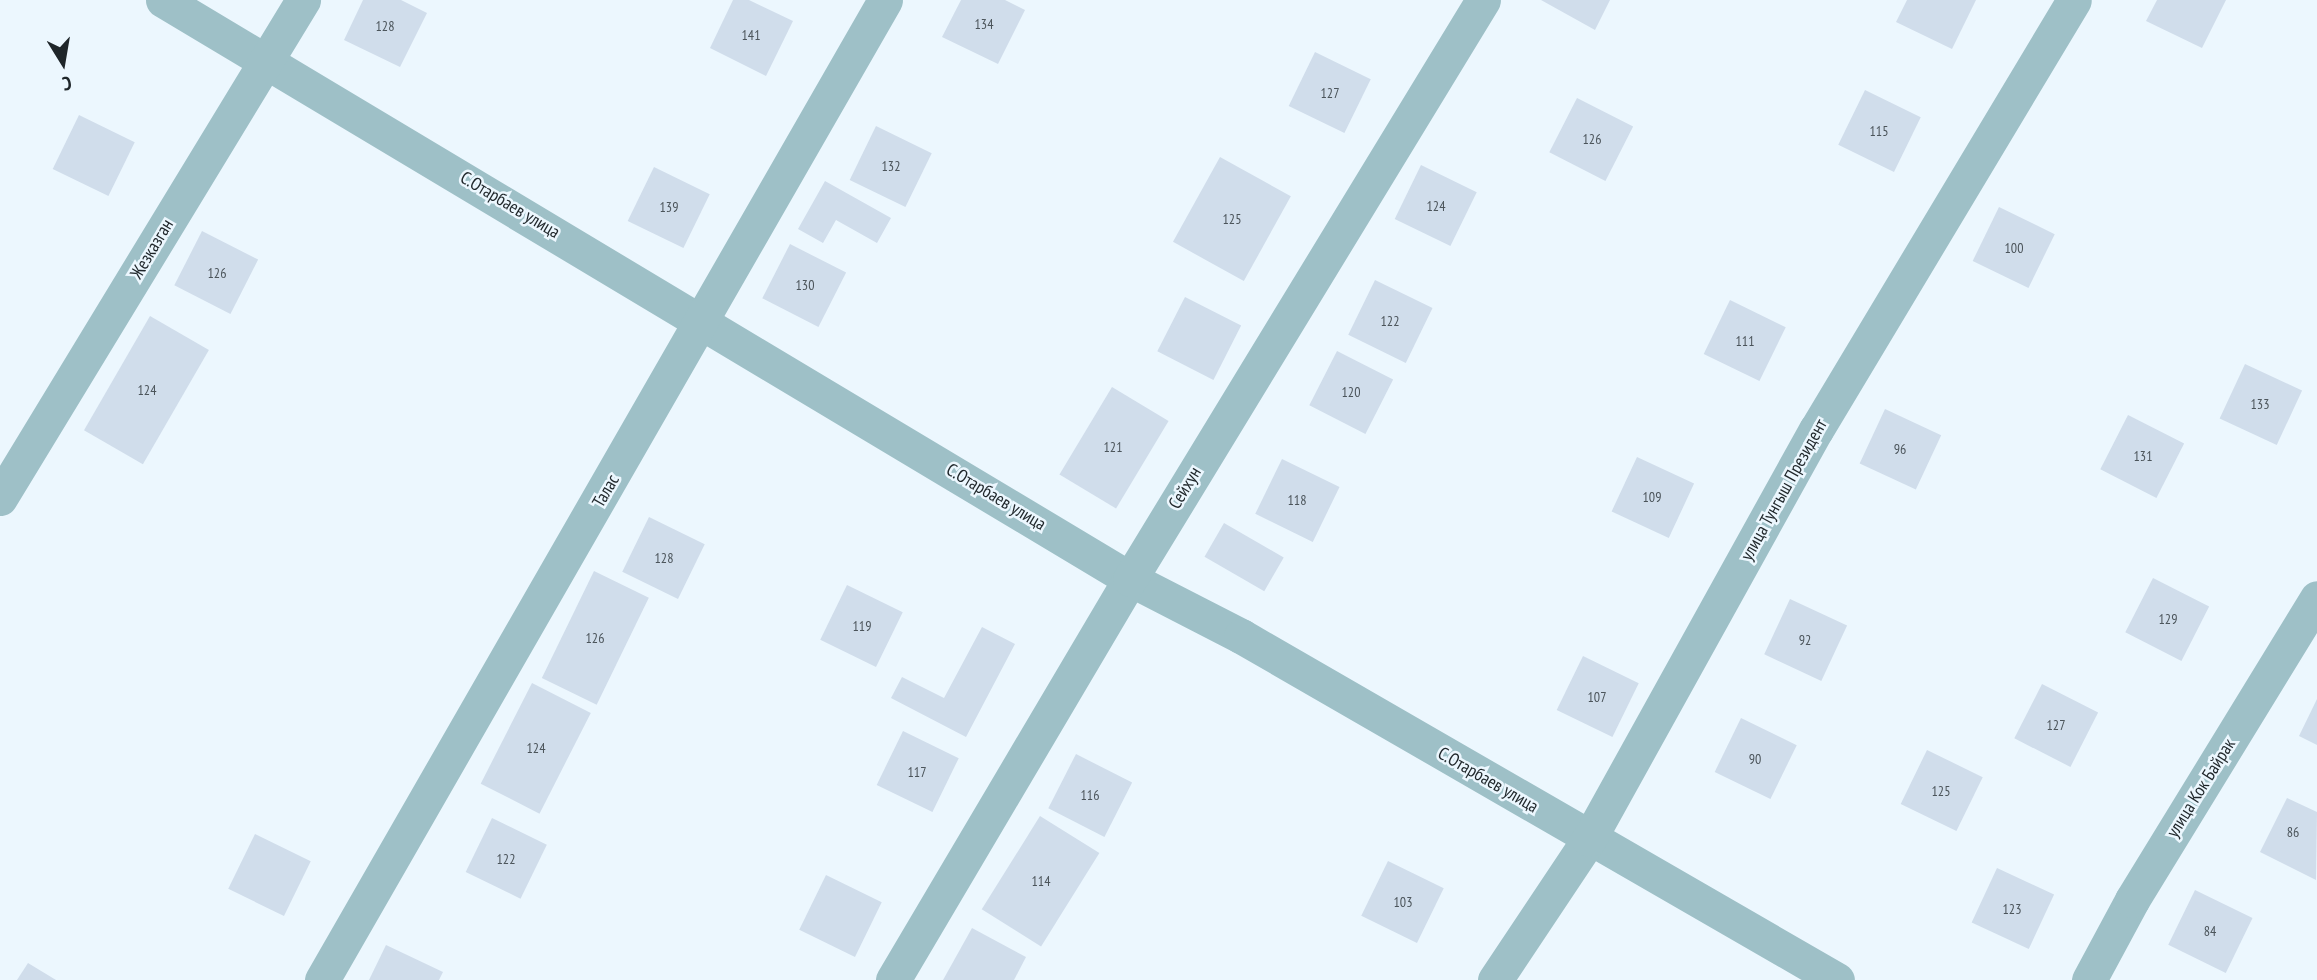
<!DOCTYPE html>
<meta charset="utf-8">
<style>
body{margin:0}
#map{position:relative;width:2317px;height:980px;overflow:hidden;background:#ecf7fe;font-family:"PT Sans Narrow",sans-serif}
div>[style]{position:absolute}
.building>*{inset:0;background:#d0ddeb;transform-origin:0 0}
.minor>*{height:35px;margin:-17.5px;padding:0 17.5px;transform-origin:17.5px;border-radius:17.5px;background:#9ec0c7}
span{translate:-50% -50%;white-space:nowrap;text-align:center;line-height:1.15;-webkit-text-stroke:5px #ecf7fe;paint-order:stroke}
.number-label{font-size:14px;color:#4b545a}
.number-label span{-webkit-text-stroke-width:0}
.street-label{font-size:18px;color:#1f262a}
.north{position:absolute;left:28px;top:28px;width:70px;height:70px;-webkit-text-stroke:5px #ecf7fe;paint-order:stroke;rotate:169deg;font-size:19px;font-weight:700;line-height:28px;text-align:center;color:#1f262a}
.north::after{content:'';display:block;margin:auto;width:24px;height:32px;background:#1f262a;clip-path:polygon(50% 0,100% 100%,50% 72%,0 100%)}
</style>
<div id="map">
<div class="building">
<i style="clip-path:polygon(363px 0,401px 0,427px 13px,400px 67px,344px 40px)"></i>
<i style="clip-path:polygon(733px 0,749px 0,793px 21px,766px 76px,710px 48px)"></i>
<i style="clip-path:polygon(961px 0,1005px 0,1025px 10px,998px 64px,942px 37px)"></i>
<i style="clip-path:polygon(1541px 0,1610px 0,1595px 30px)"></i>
<i style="clip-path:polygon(1907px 0,1976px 0,1952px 49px,1896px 22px)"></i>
<i style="clip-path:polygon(2157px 0,2226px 0,2202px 48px,2146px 21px)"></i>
<i style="left:1315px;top:52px;width:62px;height:60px;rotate:26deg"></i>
<i style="left:1865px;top:90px;width:62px;height:61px;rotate:26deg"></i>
<i style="left:1577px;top:98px;width:63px;height:61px;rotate:27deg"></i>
<i style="left:79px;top:115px;width:62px;height:60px;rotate:26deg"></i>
<i style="left:876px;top:126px;width:62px;height:60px;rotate:26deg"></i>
<i style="left:1220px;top:157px;width:81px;height:97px;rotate:29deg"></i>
<i style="left:1421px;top:165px;width:62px;height:60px;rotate:26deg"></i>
<i style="left:654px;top:167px;width:62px;height:60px;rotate:26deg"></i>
<i style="clip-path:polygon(825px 181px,891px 218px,877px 243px,836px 220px,823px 243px,798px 229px)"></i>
<i style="left:1999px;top:207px;width:62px;height:60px;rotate:26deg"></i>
<i style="left:202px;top:231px;width:63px;height:61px;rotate:27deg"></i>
<i style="left:790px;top:244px;width:63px;height:61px;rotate:27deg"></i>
<i style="left:1375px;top:280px;width:64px;height:61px;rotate:26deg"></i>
<i style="left:1185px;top:297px;width:63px;height:61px;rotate:27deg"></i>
<i style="left:1730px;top:300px;width:62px;height:60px;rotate:26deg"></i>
<i style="left:150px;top:316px;width:68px;height:132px;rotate:30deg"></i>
<i style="left:1337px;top:351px;width:63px;height:61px;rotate:27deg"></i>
<i style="left:2245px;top:364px;width:63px;height:60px;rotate:25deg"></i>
<i style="left:1112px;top:387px;width:66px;height:102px;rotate:31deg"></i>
<i style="left:1885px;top:409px;width:62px;height:60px;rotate:25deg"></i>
<i style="left:2128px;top:415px;width:63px;height:61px;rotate:27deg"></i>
<i style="left:1637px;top:457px;width:63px;height:60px;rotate:25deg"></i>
<i style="left:1282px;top:459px;width:64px;height:61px;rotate:26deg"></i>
<i style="left:649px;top:517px;width:62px;height:61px;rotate:26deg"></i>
<i style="left:1224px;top:523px;width:69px;height:39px;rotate:30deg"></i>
<i style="left:594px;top:571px;width:61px;height:119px;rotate:26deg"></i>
<i style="left:2153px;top:578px;width:63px;height:61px;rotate:27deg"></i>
<i style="left:847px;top:585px;width:62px;height:61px;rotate:26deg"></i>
<i style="left:1790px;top:599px;width:63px;height:61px;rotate:25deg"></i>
<i style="clip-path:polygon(982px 627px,1015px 644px,966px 737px,891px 698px,902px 677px,944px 698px)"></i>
<i style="left:1583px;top:656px;width:62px;height:60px;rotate:26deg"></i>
<i style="left:532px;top:683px;width:66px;height:113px;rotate:27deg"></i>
<i style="left:2042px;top:684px;width:63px;height:61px;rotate:27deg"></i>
<i style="clip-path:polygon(2317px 699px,2317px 745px,2299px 736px)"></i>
<i style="left:1741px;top:718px;width:62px;height:60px;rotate:26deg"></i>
<i style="left:903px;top:731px;width:62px;height:60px;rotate:26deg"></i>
<i style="left:1927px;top:750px;width:62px;height:60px;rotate:26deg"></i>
<i style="left:1076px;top:754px;width:63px;height:61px;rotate:27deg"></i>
<i style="clip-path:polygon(2287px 798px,2317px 812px,2316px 880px,2260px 852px)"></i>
<i style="left:1040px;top:816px;width:70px;height:110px;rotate:32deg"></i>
<i style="left:492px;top:818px;width:61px;height:60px;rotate:26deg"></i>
<i style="left:255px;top:834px;width:62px;height:61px;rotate:26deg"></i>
<i style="left:1388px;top:861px;width:62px;height:61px;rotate:26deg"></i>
<i style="left:1997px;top:868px;width:63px;height:60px;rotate:25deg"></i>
<i style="left:826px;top:875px;width:62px;height:61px;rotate:26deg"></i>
<i style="left:2195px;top:890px;width:64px;height:61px;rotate:26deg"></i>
<i style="clip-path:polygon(972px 928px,1026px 957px,1014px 980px,943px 980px)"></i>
<i style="clip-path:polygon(386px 945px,443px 972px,439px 980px,369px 980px)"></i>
<i style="clip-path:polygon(28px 963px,56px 980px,17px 980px)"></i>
</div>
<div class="minor">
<i style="left:163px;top:0;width:1127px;rotate:30.91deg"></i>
<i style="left:1130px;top:579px;width:125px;rotate:27.2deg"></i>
<i style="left:1241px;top:636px;width:688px;rotate:29.99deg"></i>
<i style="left:0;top:498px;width:583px;rotate:-58.68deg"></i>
<i style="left:322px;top:980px;width:1130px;rotate:-60.12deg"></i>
<i style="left:893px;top:980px;width:466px;rotate:-59.4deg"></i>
<i style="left:1130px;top:579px;width:678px;rotate:-58.63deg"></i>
<i style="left:1495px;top:980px;width:169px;rotate:-56.3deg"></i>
<i style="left:1589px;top:839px;width:468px;rotate:-61deg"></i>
<i style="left:1816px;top:430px;width:501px;rotate:-59.04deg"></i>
<i style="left:2089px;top:980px;width:91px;rotate:-61.7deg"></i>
<i style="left:2132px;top:900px;width:354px;rotate:-58.5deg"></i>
</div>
<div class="number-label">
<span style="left:984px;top:24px">134</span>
<span style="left:385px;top:26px">128</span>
<span style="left:751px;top:35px">141</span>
<span style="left:1330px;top:93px">127</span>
<span style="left:1879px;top:131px">115</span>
<span style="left:1592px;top:139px">126</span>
<span style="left:891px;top:166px">132</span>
<span style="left:1436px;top:206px">124</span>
<span style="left:669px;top:207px">139</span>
<span style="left:1232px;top:219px">125</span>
<span style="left:2014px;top:248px">100</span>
<span style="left:217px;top:273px">126</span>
<span style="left:805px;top:285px">130</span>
<span style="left:1390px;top:321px">122</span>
<span style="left:1745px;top:341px">111</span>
<span style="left:147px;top:390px">124</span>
<span style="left:1351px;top:392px">120</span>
<span style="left:2260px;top:404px">133</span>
<span style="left:1113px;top:447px">121</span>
<span style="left:1900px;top:449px">96</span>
<span style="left:2143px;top:456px">131</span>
<span style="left:1652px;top:497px">109</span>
<span style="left:1297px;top:500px">118</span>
<span style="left:664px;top:558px">128</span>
<span style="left:2168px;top:619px">129</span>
<span style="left:862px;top:626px">119</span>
<span style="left:595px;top:638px">126</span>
<span style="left:1805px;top:640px">92</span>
<span style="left:1597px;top:697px">107</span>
<span style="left:2056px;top:725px">127</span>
<span style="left:536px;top:748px">124</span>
<span style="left:1755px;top:759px">90</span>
<span style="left:917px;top:772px">117</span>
<span style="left:1941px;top:791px">125</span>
<span style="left:1090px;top:795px">116</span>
<span style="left:2293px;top:832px">86</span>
<span style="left:506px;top:859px">122</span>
<span style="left:1041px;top:881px">114</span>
<span style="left:1403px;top:902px">103</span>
<span style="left:2012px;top:909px">123</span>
<span style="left:2210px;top:931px">84</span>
</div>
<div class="street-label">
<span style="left:510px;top:205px;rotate:31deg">С.Отарбаев улица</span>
<span style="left:152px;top:249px;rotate:-59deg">Жезказган</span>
<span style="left:1185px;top:488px;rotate:-59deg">Сейхун</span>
<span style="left:1784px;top:490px;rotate:-61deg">улица Тунгыш Президент</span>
<span style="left:606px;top:491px;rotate:-60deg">Талас</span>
<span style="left:996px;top:497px;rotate:31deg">С.Отарбаев улица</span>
<span style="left:1488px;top:780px;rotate:30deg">С.Отарбаев улица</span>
<span style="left:2201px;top:788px;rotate:-58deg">улица Кок Байрак</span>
</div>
<div class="north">С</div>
</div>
